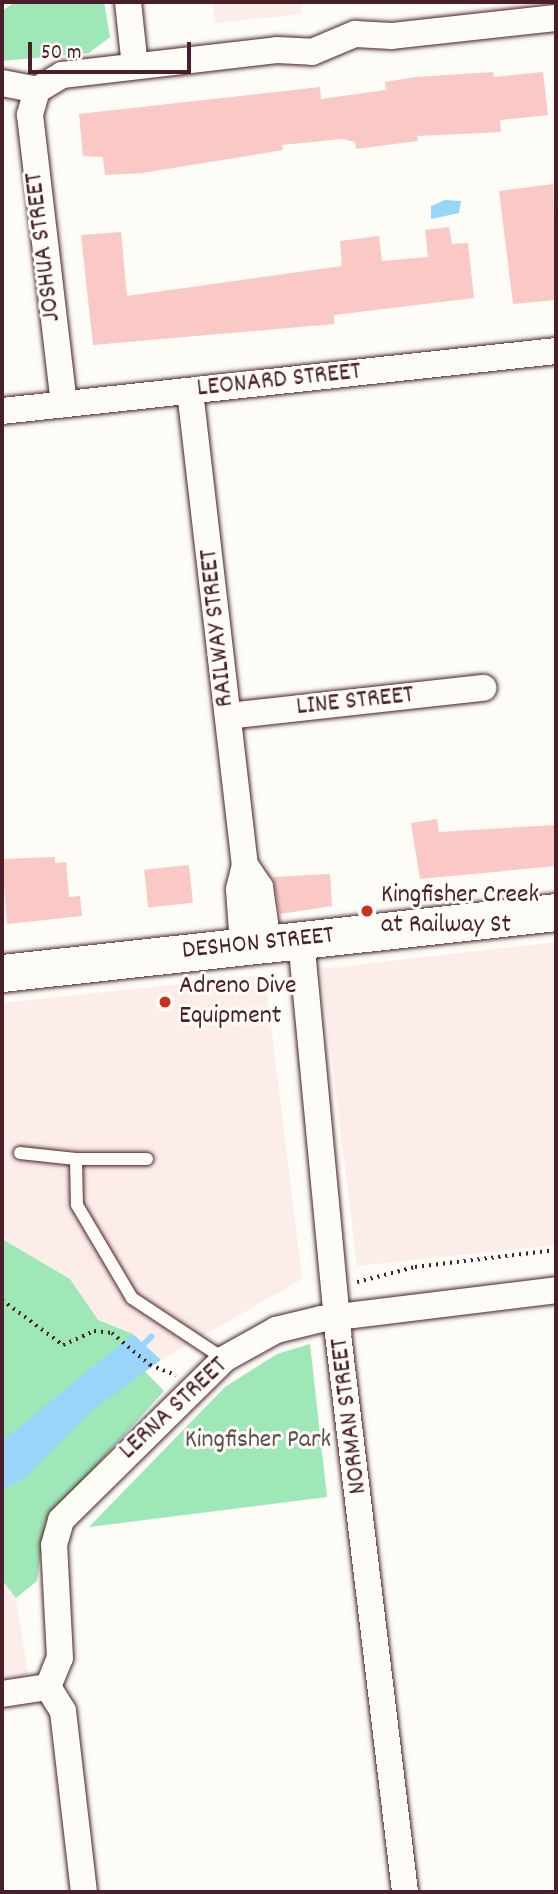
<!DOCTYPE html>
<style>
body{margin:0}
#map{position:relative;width:558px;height:1894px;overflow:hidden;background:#fdfcf7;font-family:Dekko,sans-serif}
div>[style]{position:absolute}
.built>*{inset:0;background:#fcede8}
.green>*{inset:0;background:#9ee7b6}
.water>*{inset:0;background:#99d5f9}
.stream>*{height:6px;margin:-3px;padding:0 3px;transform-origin:3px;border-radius:3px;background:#99d5f9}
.building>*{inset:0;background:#fac9c6;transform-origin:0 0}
.path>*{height:3.5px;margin-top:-1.75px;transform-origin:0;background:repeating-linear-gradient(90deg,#4a1f2b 0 2px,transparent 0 7px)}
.roads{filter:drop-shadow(0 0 2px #4a1f2b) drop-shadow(0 0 2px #4a1f2b)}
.lane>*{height:12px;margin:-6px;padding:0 6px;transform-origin:6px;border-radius:6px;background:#fdfcf7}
.street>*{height:26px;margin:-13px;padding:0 13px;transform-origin:13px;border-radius:13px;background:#fdfcf7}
.secondary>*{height:37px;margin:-18.5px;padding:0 18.5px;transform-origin:18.5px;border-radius:18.5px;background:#fdfcf7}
.dots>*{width:19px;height:19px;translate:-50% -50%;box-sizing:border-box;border:4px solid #fdfcf7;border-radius:50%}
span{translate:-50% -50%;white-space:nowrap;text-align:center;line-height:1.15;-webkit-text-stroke:6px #fdfcf7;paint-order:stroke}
.street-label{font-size:26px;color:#4a1f2b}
.poi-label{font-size:26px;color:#4a1f2b}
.left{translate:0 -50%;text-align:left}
.park-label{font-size:26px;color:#5f514e}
.frame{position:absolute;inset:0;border:4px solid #4a1f2b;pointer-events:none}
.scale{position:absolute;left:28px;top:42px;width:163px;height:32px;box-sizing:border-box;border:4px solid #4a1f2b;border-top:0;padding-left:9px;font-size:21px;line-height:24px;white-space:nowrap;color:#4a1f2b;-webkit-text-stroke:5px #fdfcf7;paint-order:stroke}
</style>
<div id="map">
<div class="built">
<i style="clip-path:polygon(213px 2px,301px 2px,302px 14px,215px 23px)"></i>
<i style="clip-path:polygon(556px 942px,556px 1245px,357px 1266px,321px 969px)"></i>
<i style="clip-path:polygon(265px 975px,302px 1279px,161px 1360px,133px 1334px,2px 1281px,2px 1003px)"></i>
<i style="clip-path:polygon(2px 1580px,16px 1598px,28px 1674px,2px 1678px)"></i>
</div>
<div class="green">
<i style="clip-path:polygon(15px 2px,104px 2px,110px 37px,89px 53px,2px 61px,2px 11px)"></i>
<i style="clip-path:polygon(2px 1239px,70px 1279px,98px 1320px,133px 1334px,120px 1346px,164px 1391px,45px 1522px,37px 1581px,16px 1598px,2px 1580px)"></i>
<i style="clip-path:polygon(310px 1344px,327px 1497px,89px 1527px,225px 1387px,277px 1354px)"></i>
</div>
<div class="water">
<i style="clip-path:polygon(445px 200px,461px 201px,459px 213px,431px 219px,431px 206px)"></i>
<i style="clip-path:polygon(133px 1334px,161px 1360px,94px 1409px,24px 1479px,2px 1489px,2px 1441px)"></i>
</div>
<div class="stream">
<i style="left:140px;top:1348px;width:16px;rotate:-45deg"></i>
</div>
<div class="building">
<i style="clip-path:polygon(493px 72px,494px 77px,543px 72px,548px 115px,500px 120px,501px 132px,417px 136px,418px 141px,356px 149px,355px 142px,342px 139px,282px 145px,283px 150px,142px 173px,105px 175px,103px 157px,83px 156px,79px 114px,320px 87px,321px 99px,386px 90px,385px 82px,416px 77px)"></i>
<i style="clip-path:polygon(553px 184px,556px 300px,513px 304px,499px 191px)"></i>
<i style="clip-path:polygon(449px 227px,452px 244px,468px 243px,474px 298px,334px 315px,334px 324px,93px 345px,81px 235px,121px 232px,127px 296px,342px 266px,340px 241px,379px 236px,382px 261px,428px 257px,425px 230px)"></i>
<i style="clip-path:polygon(437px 819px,439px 832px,556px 825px,556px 866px,420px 879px,411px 823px)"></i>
<i style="clip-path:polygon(55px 857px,55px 863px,66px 862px,69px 897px,80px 896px,82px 916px,7px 924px,2px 859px)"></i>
<i style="left:189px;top:865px;width:38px;height:45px;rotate:84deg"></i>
<i style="clip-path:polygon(330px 874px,332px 906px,280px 914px,273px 877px)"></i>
</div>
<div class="path">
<i style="left:357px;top:1282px;width:60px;rotate:-14.5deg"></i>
<i style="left:415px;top:1267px;width:142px;rotate:-6.9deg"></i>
<i style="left:2px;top:1300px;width:76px;rotate:36.4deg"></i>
<i style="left:63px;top:1345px;width:34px;rotate:-24deg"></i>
<i style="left:94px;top:1331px;width:18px;rotate:6deg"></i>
<i style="left:112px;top:1333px;width:50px;rotate:40.1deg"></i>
<i style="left:150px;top:1365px;width:28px;rotate:21deg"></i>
</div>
<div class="roads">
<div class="lane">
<i style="left:20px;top:1153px;width:56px;rotate:6.1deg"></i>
<i style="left:147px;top:1159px;width:71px;rotate:180deg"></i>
<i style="left:76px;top:1159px;width:46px;rotate:88.8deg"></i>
<i style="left:77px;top:1205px;width:108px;rotate:59.4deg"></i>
<i style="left:132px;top:1298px;width:110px;rotate:33.5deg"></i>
</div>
<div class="street">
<i style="left:128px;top:2px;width:64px;rotate:83.8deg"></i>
<i style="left:2px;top:83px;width:36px;rotate:11deg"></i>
<i style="left:37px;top:90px;width:29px;rotate:-31deg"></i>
<i style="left:62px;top:75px;width:216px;rotate:-6.6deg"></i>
<i style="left:277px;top:50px;width:35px;rotate:3deg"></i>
<i style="left:312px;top:52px;width:47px;rotate:-22.7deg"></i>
<i style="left:355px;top:34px;width:37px;rotate:3deg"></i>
<i style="left:392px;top:36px;width:165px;rotate:-6.3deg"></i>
<i style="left:37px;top:90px;width:26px;rotate:106deg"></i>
<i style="left:30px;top:115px;width:291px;rotate:83.3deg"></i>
<i style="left:190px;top:391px;width:477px;rotate:83.4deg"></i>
<i style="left:245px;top:865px;width:25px;rotate:104deg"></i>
<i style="left:239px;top:889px;width:57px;rotate:86deg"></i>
<i style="left:2px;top:411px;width:557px;rotate:-6.18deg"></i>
<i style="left:228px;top:716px;width:257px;rotate:-6.3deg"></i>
<i style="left:245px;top:865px;width:27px;rotate:56deg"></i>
<i style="left:260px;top:887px;width:57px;rotate:81.9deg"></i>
<i style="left:301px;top:939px;width:397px;rotate:84.6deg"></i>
<i style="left:338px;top:1334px;width:562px;rotate:83.15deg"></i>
<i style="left:48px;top:1687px;width:31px;rotate:-68deg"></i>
<i style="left:60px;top:1658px;width:113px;rotate:-93deg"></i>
<i style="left:54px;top:1545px;width:26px;rotate:-74deg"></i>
<i style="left:61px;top:1520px;width:229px;rotate:-44.6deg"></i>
<i style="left:224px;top:1359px;width:60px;rotate:-29.1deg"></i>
<i style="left:276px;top:1330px;width:46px;rotate:-13.7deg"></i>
<i style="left:321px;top:1319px;width:237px;rotate:-7deg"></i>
<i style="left:48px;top:1687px;width:28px;rotate:58deg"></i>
<i style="left:63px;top:1711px;width:182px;rotate:83.4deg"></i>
<i style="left:2px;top:1694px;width:47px;rotate:-8.7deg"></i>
</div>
<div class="secondary">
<i style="left:2px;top:973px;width:557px;rotate:-6.28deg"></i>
</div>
</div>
<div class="dots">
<i style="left:367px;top:911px;background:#c8321e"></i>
<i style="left:165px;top:1002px;background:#c8321e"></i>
</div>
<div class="street-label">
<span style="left:44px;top:247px;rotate:-97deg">JOSHUA STREET</span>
<span style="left:279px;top:381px;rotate:-6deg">LEONARD STREET</span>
<span style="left:218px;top:628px;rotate:-96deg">RAILWAY STREET</span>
<span style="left:355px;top:702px;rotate:-6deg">LINE STREET</span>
<span style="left:258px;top:944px;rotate:-6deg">DESHON STREET</span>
<span style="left:174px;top:1409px;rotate:-43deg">LERNA STREET</span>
<span style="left:350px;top:1416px;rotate:-97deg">NORMAN STREET</span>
</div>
<div class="poi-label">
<span class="left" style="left:381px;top:911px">Kingfisher Creek<br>at Railway St</span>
<span class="left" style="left:179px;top:1002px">Adreno Dive<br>Equipment</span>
</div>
<div class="park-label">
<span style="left:258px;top:1441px">Kingfisher Park</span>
</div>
<div class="frame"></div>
<div class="scale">50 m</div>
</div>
